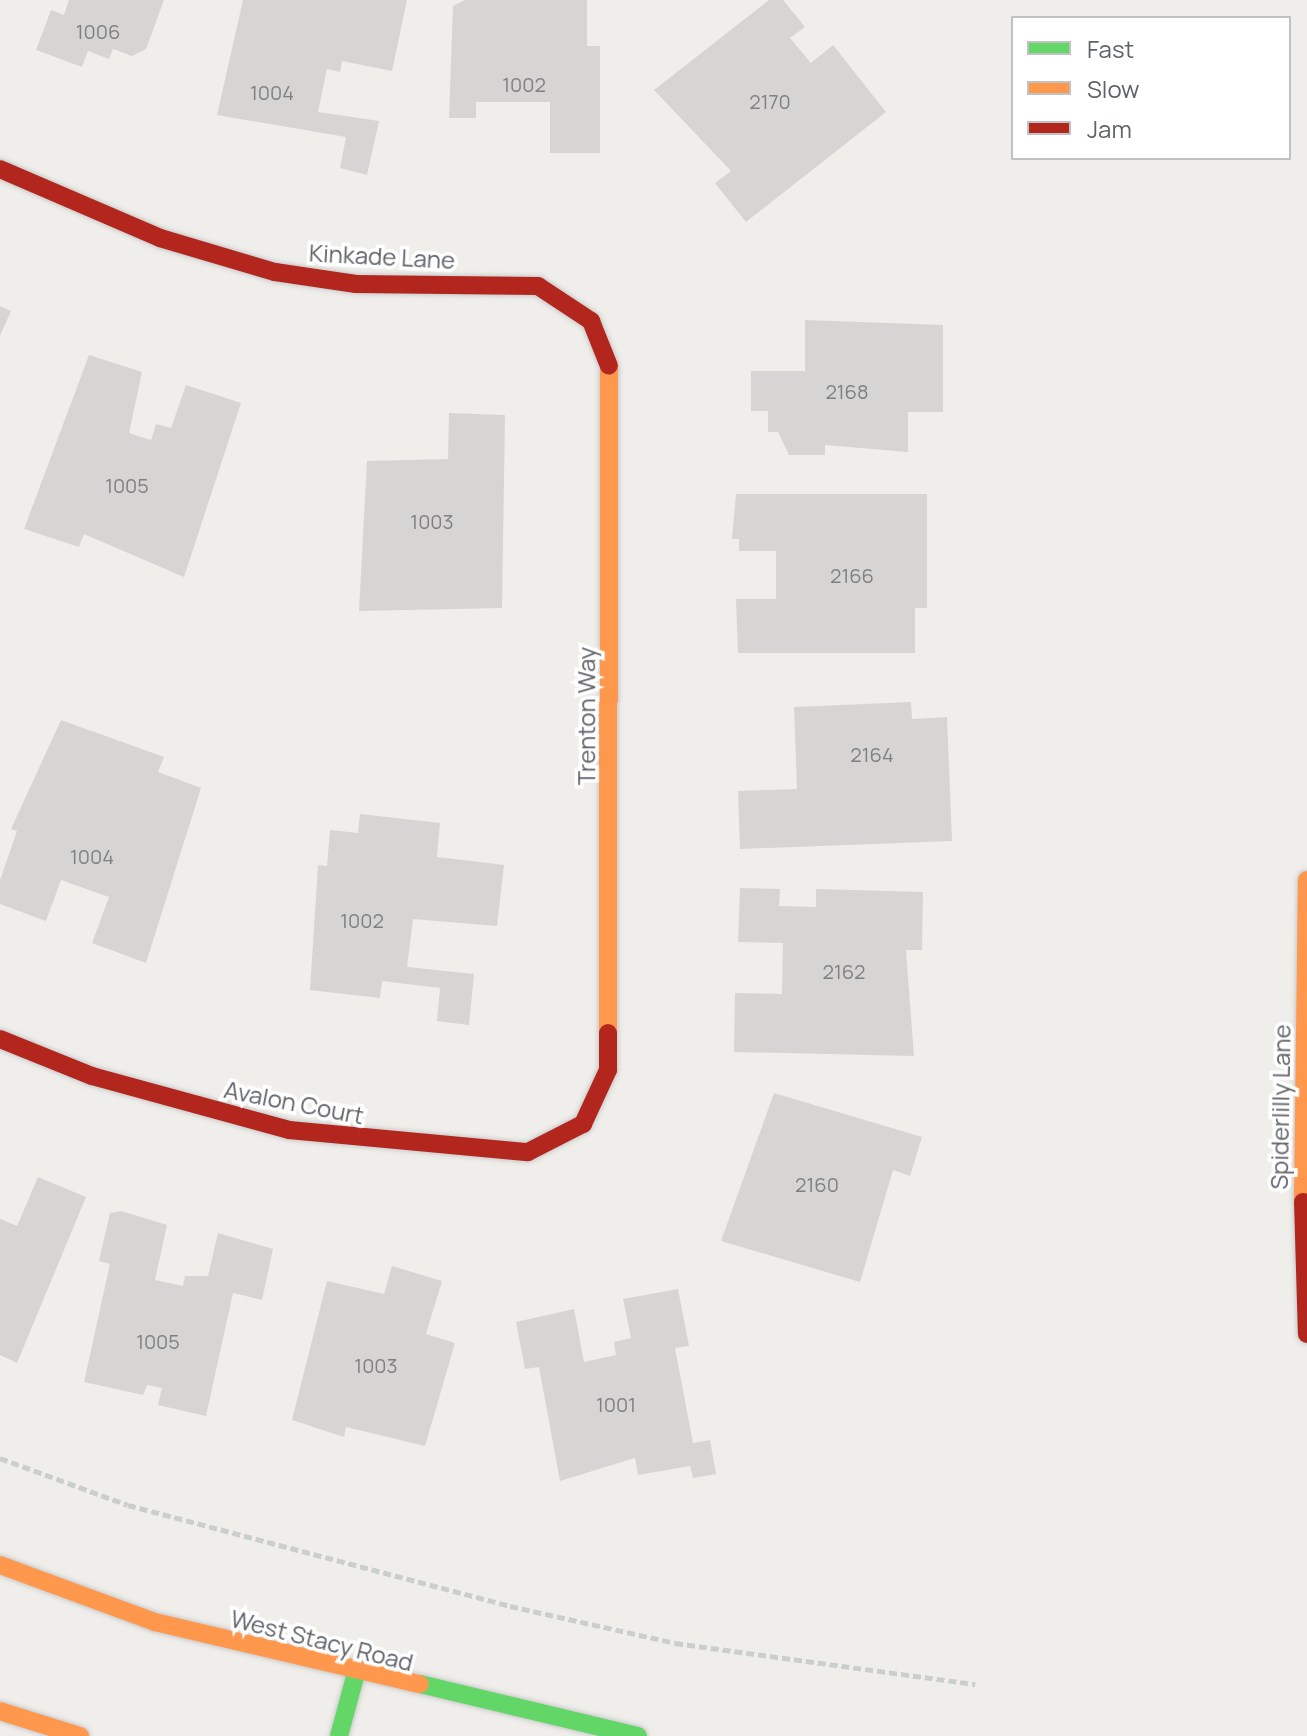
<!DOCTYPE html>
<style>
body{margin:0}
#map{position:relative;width:1307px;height:1736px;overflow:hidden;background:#efeeea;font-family:Manrope,sans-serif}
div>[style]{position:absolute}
.building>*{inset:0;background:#d6d5d3}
.path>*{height:5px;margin-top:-2.5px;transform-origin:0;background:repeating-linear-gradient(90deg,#cacfcc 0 8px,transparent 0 12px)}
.roads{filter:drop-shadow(0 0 2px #cacacb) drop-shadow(0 0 2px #cacacb)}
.fast>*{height:18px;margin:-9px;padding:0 9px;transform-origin:9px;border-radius:9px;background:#63d668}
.slow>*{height:18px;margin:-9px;padding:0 9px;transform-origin:9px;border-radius:9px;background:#ff974d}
.jam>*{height:18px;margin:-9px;padding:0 9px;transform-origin:9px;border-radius:9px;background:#b3261e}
span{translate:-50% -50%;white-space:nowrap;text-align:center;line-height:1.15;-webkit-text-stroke:7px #fff;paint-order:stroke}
.number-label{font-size:20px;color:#7e8184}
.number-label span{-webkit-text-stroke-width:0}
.street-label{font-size:24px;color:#5f6368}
.legend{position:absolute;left:1011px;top:16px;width:280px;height:144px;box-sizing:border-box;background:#fff;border:2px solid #bfc1c3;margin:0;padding:10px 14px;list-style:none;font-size:24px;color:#5f6368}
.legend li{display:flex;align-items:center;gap:16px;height:40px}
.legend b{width:40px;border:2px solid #bfc1c3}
</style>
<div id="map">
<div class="building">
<i style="clip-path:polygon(69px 0,164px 0,146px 49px,132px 56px,113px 49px,109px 59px,88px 51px,82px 67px,36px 50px,51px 10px,64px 15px)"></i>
<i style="clip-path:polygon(243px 0,407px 0,392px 71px,342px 61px,340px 72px,327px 69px,318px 112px,379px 121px,367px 175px,340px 168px,346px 137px,217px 115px)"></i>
<i style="clip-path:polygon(465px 0,587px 0,587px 46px,600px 46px,600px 153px,550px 153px,550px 102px,476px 102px,476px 118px,449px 118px,453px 6px)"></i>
<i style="clip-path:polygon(769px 0,783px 0,805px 27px,790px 38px,811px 63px,833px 45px,886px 112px,746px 222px,715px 183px,731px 171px,654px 90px)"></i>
<i style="clip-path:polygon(0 306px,11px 311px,0 336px)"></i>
<i style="clip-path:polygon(805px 320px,943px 325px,943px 412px,908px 412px,908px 452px,825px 445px,825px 455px,789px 455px,778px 432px,768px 432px,768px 411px,751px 411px,751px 371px,805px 371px)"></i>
<i style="clip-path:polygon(89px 355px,142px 372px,129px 433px,151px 440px,156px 424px,171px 428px,186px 385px,241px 403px,184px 577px,84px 534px,79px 547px,24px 529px)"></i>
<i style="clip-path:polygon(449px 413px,505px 415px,502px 608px,359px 611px,367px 461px,448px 459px)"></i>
<i style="clip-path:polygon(736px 494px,927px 494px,927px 608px,915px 608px,915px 653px,738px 653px,736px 599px,776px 599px,776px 551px,739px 551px,739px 539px,732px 539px)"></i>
<i style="clip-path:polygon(911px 702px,912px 719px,947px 717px,952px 841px,740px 849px,738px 791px,797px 789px,794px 707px)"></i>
<i style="clip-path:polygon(61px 720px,164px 757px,158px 772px,201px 788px,146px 963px,92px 943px,109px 897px,61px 880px,46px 921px,0 904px,0 880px,17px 831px,11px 829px)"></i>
<i style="clip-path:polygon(360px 814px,440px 823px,437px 857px,504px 865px,497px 926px,413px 919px,407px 967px,474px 974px,469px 1025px,437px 1021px,440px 988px,382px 981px,380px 998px,310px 990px,318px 865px,327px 866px,330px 830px,358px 833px)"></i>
<i style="clip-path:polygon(740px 888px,780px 889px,779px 906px,816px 907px,816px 889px,923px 892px,922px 950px,906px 950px,914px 1056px,734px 1052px,735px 993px,782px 994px,783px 943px,738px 942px)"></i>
<i style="clip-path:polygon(774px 1093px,922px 1137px,910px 1176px,893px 1170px,860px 1282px,721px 1241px)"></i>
<i style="clip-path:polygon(38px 1177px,86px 1197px,17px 1363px,0 1355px,0 1219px,17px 1226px)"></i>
<i style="clip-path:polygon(121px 1211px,167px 1225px,155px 1280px,183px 1286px,185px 1276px,208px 1276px,218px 1233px,273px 1249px,262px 1300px,233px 1293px,206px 1416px,158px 1405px,162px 1388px,147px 1385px,143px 1395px,84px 1382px,110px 1264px,99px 1261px,110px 1213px)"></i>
<i style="clip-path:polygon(392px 1266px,442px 1281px,426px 1334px,455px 1343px,425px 1446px,346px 1427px,344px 1437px,292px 1420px,327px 1281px,384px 1294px)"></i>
<i style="clip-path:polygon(678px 1289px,689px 1346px,675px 1348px,693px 1443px,710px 1440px,716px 1474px,693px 1478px,690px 1466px,638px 1475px,635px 1458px,560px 1481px,539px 1367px,525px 1369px,516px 1322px,574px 1309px,584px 1362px,616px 1355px,614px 1342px,631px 1338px,623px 1299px)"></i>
</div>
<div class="path">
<i style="left:0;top:1458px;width:136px;rotate:20.2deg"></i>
<i style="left:128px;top:1505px;width:395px;rotate:14.8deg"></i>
<i style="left:510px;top:1606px;width:169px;rotate:12.6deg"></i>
<i style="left:675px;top:1643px;width:303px;rotate:7.8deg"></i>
</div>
<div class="roads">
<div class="fast">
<i style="left:420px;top:1684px;width:224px;rotate:13.4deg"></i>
<i style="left:339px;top:1736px;width:65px;rotate:-74.9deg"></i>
</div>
<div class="slow">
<i style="left:608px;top:1033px;width:667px;rotate:-89.91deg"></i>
<i style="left:1303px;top:1202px;width:322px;rotate:-89.3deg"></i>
<i style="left:0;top:1565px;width:165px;rotate:20.2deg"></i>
<i style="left:155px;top:1622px;width:272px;rotate:13.2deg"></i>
<i style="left:0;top:1711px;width:84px;rotate:17.4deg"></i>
</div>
<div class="jam">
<i style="left:0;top:169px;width:174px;rotate:23.3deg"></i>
<i style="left:160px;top:238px;width:120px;rotate:16.5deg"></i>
<i style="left:275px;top:272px;width:82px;rotate:8.4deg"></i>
<i style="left:356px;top:284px;width:182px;rotate:0.6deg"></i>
<i style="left:538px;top:286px;width:64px;rotate:33.4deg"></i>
<i style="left:591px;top:321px;width:48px;rotate:68.2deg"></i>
<i style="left:0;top:1039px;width:99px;rotate:21.9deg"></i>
<i style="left:92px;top:1076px;width:204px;rotate:15.3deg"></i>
<i style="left:289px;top:1130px;width:240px;rotate:5.3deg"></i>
<i style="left:528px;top:1152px;width:62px;rotate:-27deg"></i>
<i style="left:583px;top:1124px;width:60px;rotate:-65.2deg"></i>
<i style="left:608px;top:1070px;width:37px;rotate:-90deg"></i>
<i style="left:1303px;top:1202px;width:132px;rotate:88.3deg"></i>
</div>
</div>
<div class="number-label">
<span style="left:98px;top:31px">1006</span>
<span style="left:524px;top:84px">1002</span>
<span style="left:272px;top:92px">1004</span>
<span style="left:770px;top:101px">2170</span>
<span style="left:847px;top:391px">2168</span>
<span style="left:127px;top:485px">1005</span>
<span style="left:432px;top:521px">1003</span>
<span style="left:852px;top:575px">2166</span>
<span style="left:872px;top:754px">2164</span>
<span style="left:92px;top:856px">1004</span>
<span style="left:362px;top:920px">1002</span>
<span style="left:844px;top:971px">2162</span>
<span style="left:817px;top:1184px">2160</span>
<span style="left:158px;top:1341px">1005</span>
<span style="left:376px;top:1365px">1003</span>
<span style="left:616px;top:1404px">1001</span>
</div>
<div class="street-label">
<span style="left:382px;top:256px;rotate:3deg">Kinkade Lane</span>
<span style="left:586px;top:716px;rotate:-90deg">Trenton Way</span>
<span style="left:294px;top:1102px;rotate:11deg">Avalon Court</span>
<span style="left:1280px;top:1107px;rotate:-89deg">Spiderlilly Lane</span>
<span style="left:322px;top:1640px;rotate:14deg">West Stacy Road</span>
</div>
<ul class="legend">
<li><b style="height:10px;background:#63d668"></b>Fast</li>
<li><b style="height:10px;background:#ff974d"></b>Slow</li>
<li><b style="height:10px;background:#b3261e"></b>Jam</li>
</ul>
</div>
